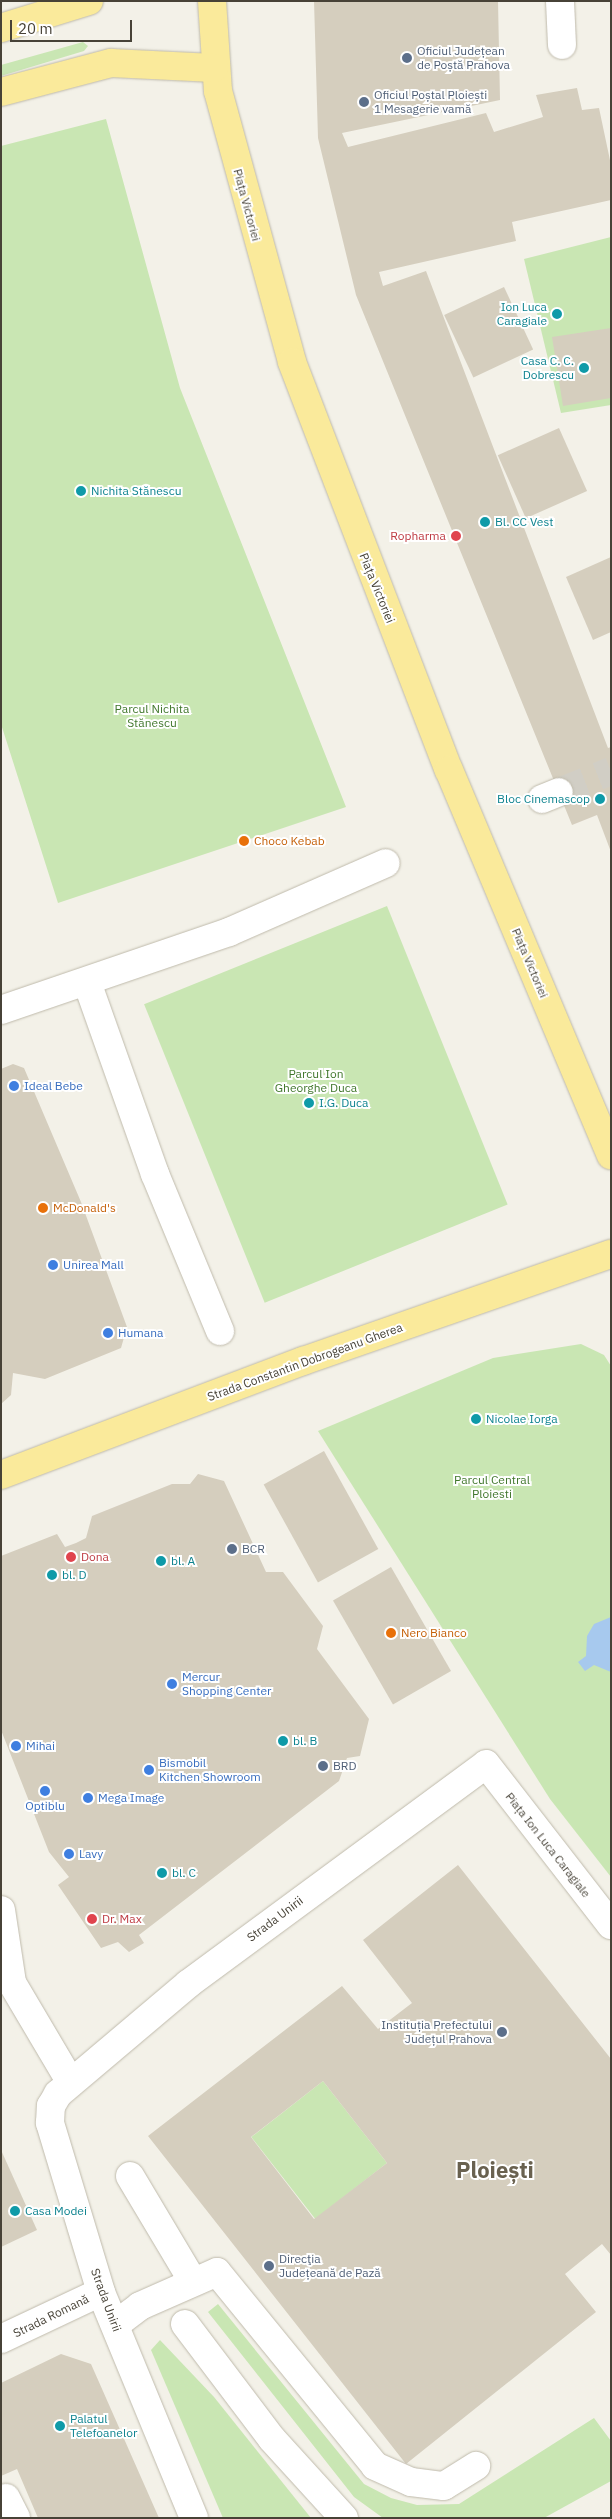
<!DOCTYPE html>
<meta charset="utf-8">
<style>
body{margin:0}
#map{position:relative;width:612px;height:2519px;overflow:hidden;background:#f3f1e8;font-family:"IBM Plex Sans",sans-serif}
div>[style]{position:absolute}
.green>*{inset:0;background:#c9e6b3;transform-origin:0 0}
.water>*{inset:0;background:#a7c9ee}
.building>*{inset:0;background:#d5cebe;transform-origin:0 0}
.minor-tunnel>*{height:28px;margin-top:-14px;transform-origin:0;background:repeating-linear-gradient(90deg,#d1cec5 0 28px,transparent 0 42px)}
.roads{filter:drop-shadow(0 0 1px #bfbaab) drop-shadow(0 0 1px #bfbaab)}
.minor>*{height:28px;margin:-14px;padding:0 14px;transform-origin:14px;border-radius:14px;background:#fff}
.major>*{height:28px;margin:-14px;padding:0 14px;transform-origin:14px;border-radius:14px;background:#faea9b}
.dots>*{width:14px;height:14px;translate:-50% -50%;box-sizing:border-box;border:2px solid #fff;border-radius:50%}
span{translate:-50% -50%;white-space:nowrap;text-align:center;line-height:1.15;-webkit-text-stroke:4px #fff;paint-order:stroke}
.service-label{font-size:12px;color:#4e5e75}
.left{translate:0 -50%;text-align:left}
.right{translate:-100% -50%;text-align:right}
.street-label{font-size:12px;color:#474237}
.culture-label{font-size:12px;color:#0d838f}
.health-label{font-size:12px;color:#be3a42}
.park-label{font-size:12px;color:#40772c}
.food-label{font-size:12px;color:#c56008}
.shop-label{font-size:12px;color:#366cbe}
.town-label{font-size:22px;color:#69614f;font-weight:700}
.frame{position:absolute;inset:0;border:2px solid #474237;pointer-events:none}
.scale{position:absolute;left:10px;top:20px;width:122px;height:22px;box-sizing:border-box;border:2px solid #474237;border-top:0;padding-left:6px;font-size:15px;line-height:18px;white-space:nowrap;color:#474237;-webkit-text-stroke:4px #fff;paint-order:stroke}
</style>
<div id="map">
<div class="green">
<i style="clip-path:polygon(83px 42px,88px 46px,84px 51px,1px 76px,1px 65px)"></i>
<i style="clip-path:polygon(106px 119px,180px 388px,346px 807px,58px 903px,1px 724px,1px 146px)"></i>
<i style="clip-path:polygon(611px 237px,611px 405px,561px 413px,524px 259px)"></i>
<i style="left:387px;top:906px;width:322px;height:262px;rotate:68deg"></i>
<i style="clip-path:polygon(581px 1344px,604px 1355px,611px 1366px,611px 1877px,550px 1799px,318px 1431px,493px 1358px)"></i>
<i style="left:323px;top:2081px;width:104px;height:91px;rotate:52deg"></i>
<i style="clip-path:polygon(218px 2304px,364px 2484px,391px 2498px,417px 2505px,459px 2504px,594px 2418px,611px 2441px,611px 2481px,544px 2518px,383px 2518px,354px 2497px,208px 2312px)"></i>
<i style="clip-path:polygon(160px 2340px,214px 2397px,311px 2518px,223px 2518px,151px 2350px)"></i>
</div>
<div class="water">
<i style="clip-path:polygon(611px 1617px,611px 1672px,594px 1665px,585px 1671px,578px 1662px,586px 1656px,587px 1636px,594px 1624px)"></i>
</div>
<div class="building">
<i style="clip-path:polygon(314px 1px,498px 1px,500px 100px,342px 133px,348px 147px,486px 113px,494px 132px,543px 117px,536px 95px,577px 88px,582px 110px,599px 108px,611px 165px,611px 200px,512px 222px,516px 241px,379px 272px,383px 286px,426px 271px,608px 748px,611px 747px,611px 852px,597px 815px,572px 825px,356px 295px,318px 138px)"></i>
<i style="left:504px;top:287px;width:69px;height:66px;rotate:65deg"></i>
<i style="clip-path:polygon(611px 328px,611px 398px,563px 406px,552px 337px)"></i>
<i style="left:559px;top:428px;width:69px;height:67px;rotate:66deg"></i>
<i style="clip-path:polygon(611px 557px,611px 632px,593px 640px,566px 577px)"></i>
<i style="clip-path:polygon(13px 1064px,24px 1068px,81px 1202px,127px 1327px,121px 1348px,45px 1379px,13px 1373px,11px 1395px,1px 1404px,1px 1069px)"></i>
<i style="left:324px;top:1451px;width:112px;height:69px;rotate:61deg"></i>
<i style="clip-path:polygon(198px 1474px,224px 1481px,266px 1572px,283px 1572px,323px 1626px,317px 1649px,369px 1719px,360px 1756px,347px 1758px,339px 1781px,139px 1935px,144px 1943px,129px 1952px,118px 1942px,101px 1948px,58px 1885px,69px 1877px,49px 1852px,1px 1730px,1px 1556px,57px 1534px,65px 1547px,76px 1543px,86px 1538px,92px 1516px,172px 1484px,190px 1484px)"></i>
<i style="left:391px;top:1567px;width:120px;height:67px;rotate:60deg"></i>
<i style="clip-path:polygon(evenodd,458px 1865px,611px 2059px,611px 2255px,602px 2244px,565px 2274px,596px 2312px,406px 2464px,148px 2136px,342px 1986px,378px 2029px,412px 2003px,363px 1940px,458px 1865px,323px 2081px,387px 2163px,314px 2219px,251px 2137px,323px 2081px)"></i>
<i style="clip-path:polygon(1px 2150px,37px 2230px,1px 2247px)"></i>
<i style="clip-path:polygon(61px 2354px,91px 2364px,159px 2518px,38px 2518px,17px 2469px,1px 2476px,1px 2383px)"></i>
</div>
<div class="minor-tunnel">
<i style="left:559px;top:792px;width:56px;rotate:-22deg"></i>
</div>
<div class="roads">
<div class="minor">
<i style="left:560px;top:1px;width:44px;rotate:87.4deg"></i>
<i style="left:542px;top:799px;width:18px;rotate:-22deg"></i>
<i style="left:87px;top:982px;width:204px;rotate:70.5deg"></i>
<i style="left:155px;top:1174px;width:170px;rotate:67.5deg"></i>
<i style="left:1px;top:1010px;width:241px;rotate:-18.9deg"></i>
<i style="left:229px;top:932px;width:171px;rotate:-23.7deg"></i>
<i style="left:1px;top:1910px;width:74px;rotate:81.4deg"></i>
<i style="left:12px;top:1983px;width:114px;rotate:59.4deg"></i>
<i style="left:130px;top:2176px;width:121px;rotate:59.2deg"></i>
<i style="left:185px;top:2324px;width:144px;rotate:52.9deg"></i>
<i style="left:272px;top:2439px;width:107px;rotate:47.7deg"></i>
<i style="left:115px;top:2325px;width:31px;rotate:-37deg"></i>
<i style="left:140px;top:2306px;width:84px;rotate:-23.8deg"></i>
<i style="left:217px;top:2272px;width:250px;rotate:50.8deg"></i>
<i style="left:375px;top:2466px;width:39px;rotate:24deg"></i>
<i style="left:411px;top:2482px;width:33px;rotate:7deg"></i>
<i style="left:444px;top:2486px;width:38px;rotate:-32deg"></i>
<i style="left:1px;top:2339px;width:110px;rotate:-25.2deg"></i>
<i style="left:6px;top:2498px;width:22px;rotate:63deg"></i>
<i style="left:194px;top:2518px;width:244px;rotate:-112.4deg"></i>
<i style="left:101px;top:2292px;width:177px;rotate:-106.8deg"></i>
<i style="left:50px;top:2123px;width:17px;rotate:-87deg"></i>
<i style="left:51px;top:2106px;width:14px;rotate:-60deg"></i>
<i style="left:58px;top:2094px;width:170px;rotate:-40.2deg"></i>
<i style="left:188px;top:1984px;width:370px;rotate:-36.4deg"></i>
<i style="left:486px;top:1764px;width:204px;rotate:52.2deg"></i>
</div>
<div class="major">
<i style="left:212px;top:1px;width:90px;rotate:86.2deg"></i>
<i style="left:218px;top:91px;width:281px;rotate:74.7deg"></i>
<i style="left:292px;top:362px;width:437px;rotate:69deg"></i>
<i style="left:449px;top:770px;width:418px;rotate:67.2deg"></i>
<i style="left:1px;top:28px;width:92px;rotate:-17.1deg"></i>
<i style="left:1px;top:92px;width:114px;rotate:-14.8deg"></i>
<i style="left:111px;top:63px;width:103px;rotate:2.8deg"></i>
<i style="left:1px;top:1475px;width:323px;rotate:-20.7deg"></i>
<i style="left:303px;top:1361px;width:326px;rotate:-19.2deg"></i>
</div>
</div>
<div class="dots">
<i style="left:407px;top:58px;background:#5c6f8a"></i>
<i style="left:364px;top:102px;background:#5c6f8a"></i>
<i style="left:557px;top:314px;background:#0f9aa8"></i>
<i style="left:584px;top:368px;background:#0f9aa8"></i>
<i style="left:81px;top:491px;background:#0f9aa8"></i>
<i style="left:485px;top:522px;background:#0f9aa8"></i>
<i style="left:456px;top:536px;background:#e0444e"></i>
<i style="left:600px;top:799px;background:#0f9aa8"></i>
<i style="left:244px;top:841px;background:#e8710a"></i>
<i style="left:14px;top:1086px;background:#3f7fe0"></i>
<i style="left:309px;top:1103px;background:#0f9aa8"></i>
<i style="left:43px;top:1208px;background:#e8710a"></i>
<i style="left:53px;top:1265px;background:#3f7fe0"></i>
<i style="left:108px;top:1333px;background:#3f7fe0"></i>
<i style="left:476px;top:1419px;background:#0f9aa8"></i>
<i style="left:232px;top:1549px;background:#5c6f8a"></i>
<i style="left:71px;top:1557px;background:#e0444e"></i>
<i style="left:161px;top:1561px;background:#0f9aa8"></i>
<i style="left:52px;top:1575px;background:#0f9aa8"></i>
<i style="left:391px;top:1633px;background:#e8710a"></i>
<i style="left:172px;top:1684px;background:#3f7fe0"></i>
<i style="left:283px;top:1741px;background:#0f9aa8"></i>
<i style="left:16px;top:1746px;background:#3f7fe0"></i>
<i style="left:323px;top:1766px;background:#5c6f8a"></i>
<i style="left:149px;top:1770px;background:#3f7fe0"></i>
<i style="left:45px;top:1791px;background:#3f7fe0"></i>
<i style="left:88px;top:1798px;background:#3f7fe0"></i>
<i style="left:69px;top:1854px;background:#3f7fe0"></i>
<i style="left:162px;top:1873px;background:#0f9aa8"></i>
<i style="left:92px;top:1919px;background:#e0444e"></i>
<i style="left:502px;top:2032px;background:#5c6f8a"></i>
<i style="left:15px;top:2211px;background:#0f9aa8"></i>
<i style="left:269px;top:2266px;background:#5c6f8a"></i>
<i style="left:60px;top:2426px;background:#0f9aa8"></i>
</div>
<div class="service-label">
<span class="left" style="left:417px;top:58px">Oficiul Județean<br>de Poștă Prahova</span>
<span class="left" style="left:374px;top:102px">Oficiul Poștal Ploiești<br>1 Mesagerie vamă</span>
<span class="left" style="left:242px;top:1549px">BCR</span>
<span class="left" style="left:333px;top:1766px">BRD</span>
<span class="right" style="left:492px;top:2032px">Instituția Prefectului<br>Județul Prahova</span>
<span class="left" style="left:279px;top:2266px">Direcţia<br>Județeană de Pază</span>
</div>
<div class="street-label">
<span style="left:247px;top:205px;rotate:75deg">Piața Victoriei</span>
<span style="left:377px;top:588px;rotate:68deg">Piața Victoriei</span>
<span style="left:530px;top:963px;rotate:67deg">Piața Victoriei</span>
<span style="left:305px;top:1362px;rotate:-20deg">Strada Constantin Dobrogeanu Gherea</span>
<span style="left:548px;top:1845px;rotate:52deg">Piața Ion Luca Caragiale</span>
<span style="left:275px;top:1919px;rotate:-37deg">Strada Unirii</span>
<span style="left:106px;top:2300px;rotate:70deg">Strada Unirii</span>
<span style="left:51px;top:2316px;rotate:-26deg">Strada Romană</span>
</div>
<div class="culture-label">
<span class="right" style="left:547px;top:314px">Ion Luca<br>Caragiale</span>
<span class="right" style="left:574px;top:368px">Casa C. C.<br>Dobrescu</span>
<span class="left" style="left:91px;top:491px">Nichita Stănescu</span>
<span class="left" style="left:495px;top:522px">Bl. CC Vest</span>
<span class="right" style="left:590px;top:799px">Bloc Cinemascop</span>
<span class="left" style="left:319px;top:1103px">I.G. Duca</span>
<span class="left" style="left:486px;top:1419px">Nicolae Iorga</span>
<span class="left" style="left:171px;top:1561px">bl. A</span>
<span class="left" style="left:62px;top:1575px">bl. D</span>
<span class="left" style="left:293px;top:1741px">bl. B</span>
<span class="left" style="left:172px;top:1873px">bl. C</span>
<span class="left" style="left:25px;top:2211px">Casa Modei</span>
<span class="left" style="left:70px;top:2426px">Palatul<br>Telefoanelor</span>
</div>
<div class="health-label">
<span class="right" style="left:446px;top:536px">Ropharma</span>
<span class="left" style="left:81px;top:1557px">Dona</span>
<span class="left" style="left:102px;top:1919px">Dr. Max</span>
</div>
<div class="park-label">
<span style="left:152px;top:716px">Parcul Nichita<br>Stănescu</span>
<span style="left:316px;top:1081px">Parcul Ion<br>Gheorghe Duca</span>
<span style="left:492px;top:1487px">Parcul Central<br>Ploiesti</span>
</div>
<div class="food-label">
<span class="left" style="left:254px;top:841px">Choco Kebab</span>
<span class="left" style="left:53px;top:1208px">McDonald's</span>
<span class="left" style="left:401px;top:1633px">Nero Bianco</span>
</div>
<div class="shop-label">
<span class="left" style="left:24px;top:1086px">Ideal Bebe</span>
<span class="left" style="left:63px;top:1265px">Unirea Mall</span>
<span class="left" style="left:118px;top:1333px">Humana</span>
<span class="left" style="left:182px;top:1684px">Mercur<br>Shopping Center</span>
<span class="left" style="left:26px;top:1746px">Mihai</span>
<span class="left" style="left:159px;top:1770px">Bismobil<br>Kitchen Showroom</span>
<span class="left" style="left:98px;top:1798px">Mega Image</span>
<span style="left:45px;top:1806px">Optiblu</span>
<span class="left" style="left:79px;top:1854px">Lavy</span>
</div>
<div class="town-label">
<span style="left:495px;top:2170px">Ploiești</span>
</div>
<div class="frame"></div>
<div class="scale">20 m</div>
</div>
